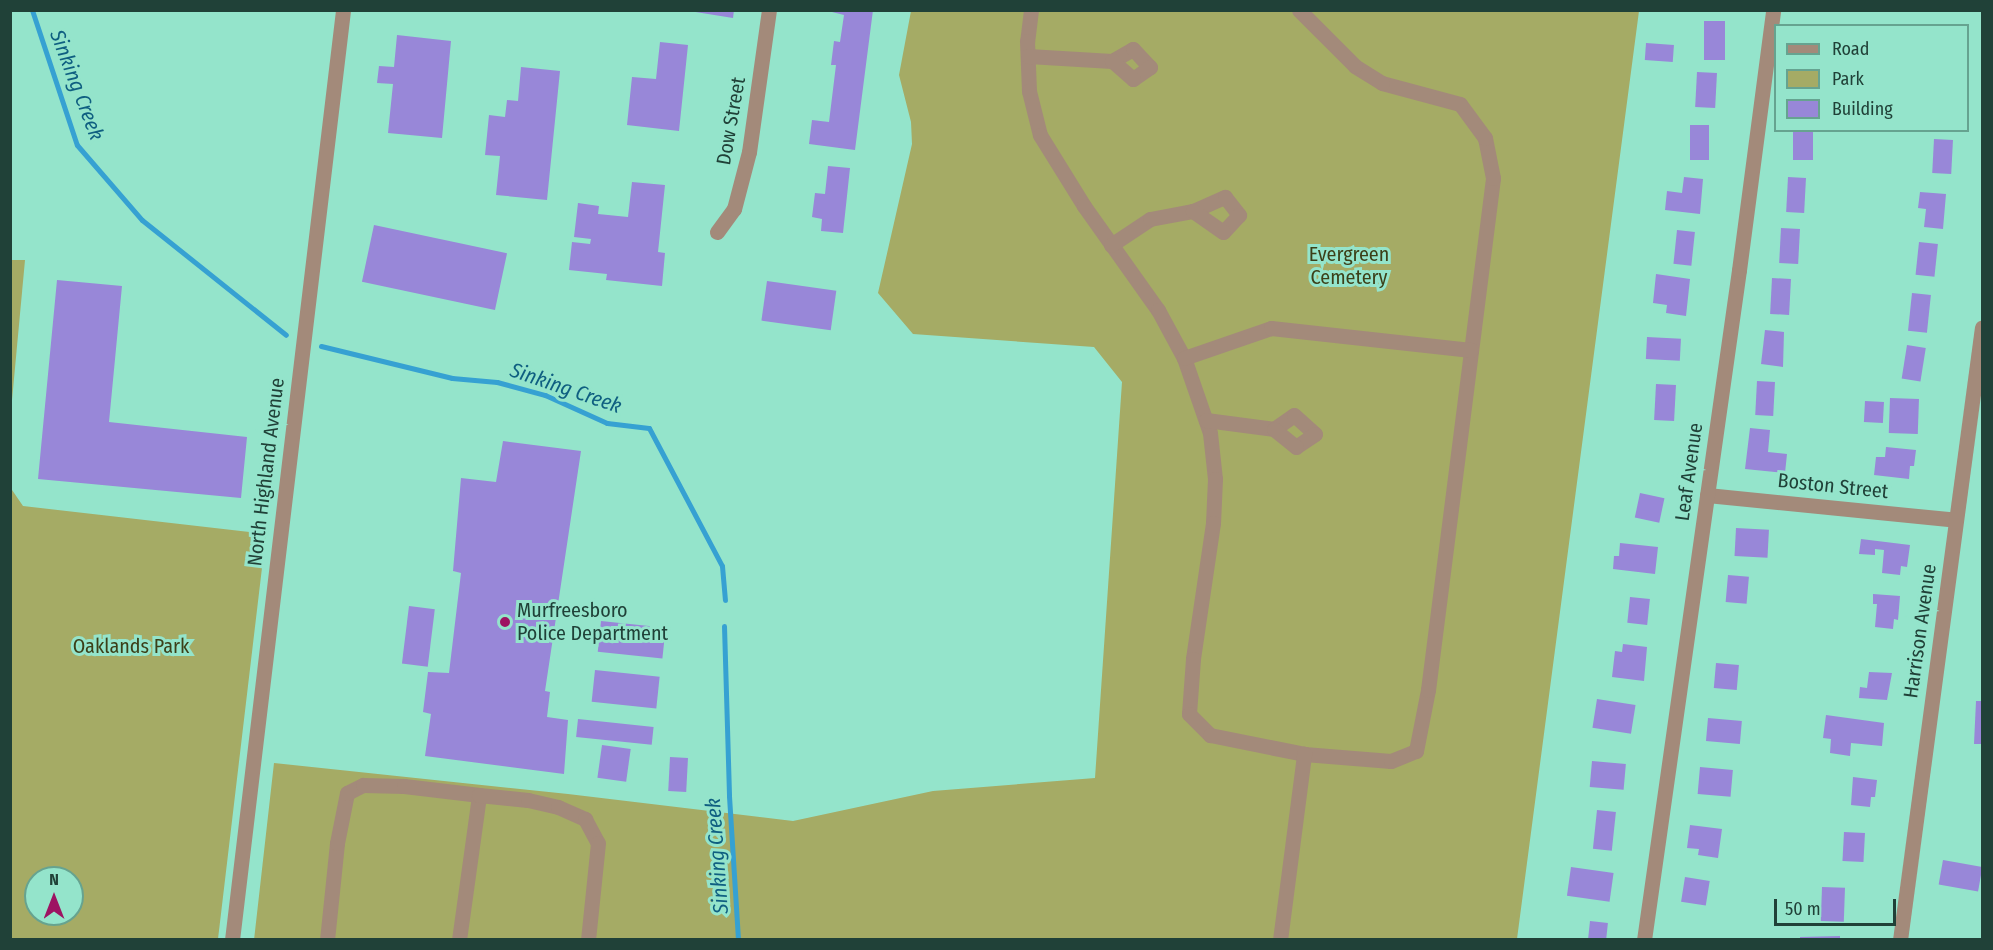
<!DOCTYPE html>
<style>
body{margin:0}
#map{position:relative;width:1993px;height:950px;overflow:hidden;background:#94e4cb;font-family:"Fira Sans Condensed",sans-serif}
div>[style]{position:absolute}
.green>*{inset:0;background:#a5ab65}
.stream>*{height:5px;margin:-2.5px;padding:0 2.5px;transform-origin:2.5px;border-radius:2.5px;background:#36a1d2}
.building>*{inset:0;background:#9887d8;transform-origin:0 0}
.minor>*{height:15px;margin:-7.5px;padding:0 7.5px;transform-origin:7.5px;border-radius:7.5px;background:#a38a7a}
.dots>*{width:16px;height:16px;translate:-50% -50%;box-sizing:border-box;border:3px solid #94e4cb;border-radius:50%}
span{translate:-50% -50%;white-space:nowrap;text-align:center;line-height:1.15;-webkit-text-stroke:6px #94e4cb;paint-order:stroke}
.street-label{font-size:20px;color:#204138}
.park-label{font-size:20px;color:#3c3f18}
.poi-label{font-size:20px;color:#204138}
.left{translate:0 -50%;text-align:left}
.water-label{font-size:21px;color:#0f5f81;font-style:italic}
.frame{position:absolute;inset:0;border:12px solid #204138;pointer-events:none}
.legend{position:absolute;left:1774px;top:24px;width:195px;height:108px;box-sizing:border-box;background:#94e4cb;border:2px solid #66a390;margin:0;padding:8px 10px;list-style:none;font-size:18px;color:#204138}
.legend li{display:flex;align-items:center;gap:12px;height:30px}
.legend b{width:30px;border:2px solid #66a390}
.north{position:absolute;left:24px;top:866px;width:60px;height:60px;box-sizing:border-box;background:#94e4cb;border:2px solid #66a390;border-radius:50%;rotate:0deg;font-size:16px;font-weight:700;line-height:24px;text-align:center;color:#204138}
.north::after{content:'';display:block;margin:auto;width:21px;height:27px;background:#9d1362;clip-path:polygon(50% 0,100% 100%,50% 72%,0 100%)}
.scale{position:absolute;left:1774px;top:899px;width:122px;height:27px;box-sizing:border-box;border:3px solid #204138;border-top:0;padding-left:8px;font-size:18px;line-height:21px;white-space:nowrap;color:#204138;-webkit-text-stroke:4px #94e4cb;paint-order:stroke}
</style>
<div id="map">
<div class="green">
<i style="clip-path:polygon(911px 11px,1639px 11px,1517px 939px,254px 940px,274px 763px,568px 794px,793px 821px,933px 791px,1095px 778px,1122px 382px,1094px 347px,913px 334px,878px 293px,912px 144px,911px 122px,899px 75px)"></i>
<i style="clip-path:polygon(11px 260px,25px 260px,11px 411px,10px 260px)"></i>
<i style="clip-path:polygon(evenodd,10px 487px,23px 506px,266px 534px,218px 939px,11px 939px,10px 487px,36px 878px,72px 878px,72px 914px,36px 914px,36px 878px)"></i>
</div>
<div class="stream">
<i style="left:32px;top:10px;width:142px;rotate:71.6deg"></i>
<i style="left:77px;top:145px;width:99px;rotate:49.1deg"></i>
<i style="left:142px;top:220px;width:184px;rotate:38.6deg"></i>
<i style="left:321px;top:346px;width:135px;rotate:13.7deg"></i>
<i style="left:452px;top:378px;width:45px;rotate:5.1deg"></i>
<i style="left:497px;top:382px;width:50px;rotate:15.2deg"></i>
<i style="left:545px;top:395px;width:68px;rotate:24.3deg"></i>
<i style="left:607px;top:423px;width:42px;rotate:6.8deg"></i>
<i style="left:649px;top:428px;width:156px;rotate:62.1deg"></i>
<i style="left:722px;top:566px;width:34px;rotate:85deg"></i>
<i style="left:724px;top:626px;width:170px;rotate:88.3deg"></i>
<i style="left:729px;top:796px;width:144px;rotate:86.4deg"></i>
</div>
<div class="building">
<i style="clip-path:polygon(683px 10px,734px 10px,733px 18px)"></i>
<i style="clip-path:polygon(824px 10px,873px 10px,855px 150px,809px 144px,812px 120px,829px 122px,836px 65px,831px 65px,834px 41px,840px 42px,844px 15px)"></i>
<i style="left:1704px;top:21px;width:21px;height:39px"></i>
<i style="clip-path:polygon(397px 35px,451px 41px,442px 138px,388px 133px,393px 84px,377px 83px,379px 66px,394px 67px)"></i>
<i style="clip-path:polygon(660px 42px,688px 45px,679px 131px,627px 125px,632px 77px,656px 79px)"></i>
<i style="left:1646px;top:43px;width:28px;height:17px;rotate:4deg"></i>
<i style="clip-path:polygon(521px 67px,560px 71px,547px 200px,496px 195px,500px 156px,485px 155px,489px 115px,505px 117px,507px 100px,518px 101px)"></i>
<i style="left:1697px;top:72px;width:20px;height:35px;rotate:3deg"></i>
<i style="left:1690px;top:125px;width:19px;height:35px"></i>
<i style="left:1793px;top:130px;width:20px;height:30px"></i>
<i style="left:1934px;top:139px;width:19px;height:34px;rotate:3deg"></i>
<i style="clip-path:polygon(828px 166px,850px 168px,843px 233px,821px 231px,822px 219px,812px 217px,815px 193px,825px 194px)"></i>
<i style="clip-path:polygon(1684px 177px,1703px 179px,1700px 214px,1665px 210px,1667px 191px,1682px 193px)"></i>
<i style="left:1788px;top:177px;width:18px;height:35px;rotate:3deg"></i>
<i style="clip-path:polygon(632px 182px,665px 185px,658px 252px,665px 253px,662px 286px,606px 280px,607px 274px,569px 270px,572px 242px,590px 244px,591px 239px,574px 237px,578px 203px,599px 206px,598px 214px,628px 217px)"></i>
<i style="clip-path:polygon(1920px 192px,1946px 194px,1943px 229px,1924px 227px,1926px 209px,1918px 208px)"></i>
<i style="left:374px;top:225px;width:136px;height:58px;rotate:12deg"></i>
<i style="left:1781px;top:228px;width:19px;height:35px;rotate:3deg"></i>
<i style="left:1677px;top:230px;width:18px;height:34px;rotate:6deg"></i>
<i style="left:1919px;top:242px;width:19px;height:33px;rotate:6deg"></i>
<i style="clip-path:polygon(1656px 274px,1690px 279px,1686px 316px,1666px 313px,1667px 305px,1653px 303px)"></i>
<i style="left:1772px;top:278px;width:19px;height:36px;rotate:3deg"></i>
<i style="clip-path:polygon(57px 280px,122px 286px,109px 422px,247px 437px,241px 498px,38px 479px)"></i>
<i style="left:767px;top:281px;width:70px;height:40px;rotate:8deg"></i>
<i style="left:1912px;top:293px;width:19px;height:38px;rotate:6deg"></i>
<i style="clip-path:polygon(1765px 330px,1784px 332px,1783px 367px,1761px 364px)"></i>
<i style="left:1647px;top:337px;width:34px;height:22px;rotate:3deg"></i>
<i style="left:1907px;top:345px;width:19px;height:34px;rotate:9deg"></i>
<i style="left:1757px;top:381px;width:18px;height:34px;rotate:3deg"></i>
<i style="left:1656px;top:384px;width:20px;height:36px;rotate:3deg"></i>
<i style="left:1890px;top:398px;width:29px;height:35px;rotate:2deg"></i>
<i style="left:1865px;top:401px;width:19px;height:21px;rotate:3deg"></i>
<i style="clip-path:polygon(1750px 428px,1770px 430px,1768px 452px,1787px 454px,1785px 473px,1745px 469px)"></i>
<i style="clip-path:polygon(503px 441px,581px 451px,545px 691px,550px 692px,547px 717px,568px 720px,564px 774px,425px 756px,431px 714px,423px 712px,428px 672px,449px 673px,461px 573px,453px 571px,461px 478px,496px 482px)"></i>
<i style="clip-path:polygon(1886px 447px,1916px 450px,1914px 466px,1910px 466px,1909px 479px,1874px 475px,1876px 457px,1885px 457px)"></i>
<i style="left:1640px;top:493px;width:25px;height:25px;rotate:12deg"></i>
<i style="left:1736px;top:528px;width:33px;height:28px;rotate:3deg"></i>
<i style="clip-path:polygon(1861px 539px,1910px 545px,1907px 567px,1901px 566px,1900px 575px,1882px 573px,1884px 550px,1875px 549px,1875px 555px,1859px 554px)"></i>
<i style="clip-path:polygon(1620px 543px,1658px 547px,1655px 574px,1613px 569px,1614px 556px,1619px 556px)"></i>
<i style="left:1728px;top:575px;width:21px;height:27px;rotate:5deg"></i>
<i style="clip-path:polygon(1873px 594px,1900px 596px,1898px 620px,1894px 619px,1893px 629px,1875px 627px,1877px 604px,1873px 604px)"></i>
<i style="left:1630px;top:597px;width:20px;height:26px;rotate:6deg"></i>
<i style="left:409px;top:606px;width:26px;height:58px;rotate:7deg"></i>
<i style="left:601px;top:621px;width:65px;height:31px;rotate:6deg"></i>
<i style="clip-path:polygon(1623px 644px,1647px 647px,1644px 681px,1612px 677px,1615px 651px,1622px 652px)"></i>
<i style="left:1716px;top:663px;width:23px;height:25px;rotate:5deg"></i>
<i style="left:595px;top:670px;width:65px;height:32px;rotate:6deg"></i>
<i style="clip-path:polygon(1869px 672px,1892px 673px,1887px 700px,1859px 698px,1860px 687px,1867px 688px)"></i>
<i style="left:1597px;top:699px;width:39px;height:29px;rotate:9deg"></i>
<i style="clip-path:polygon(1976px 701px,1982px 701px,1982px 744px,1974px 744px)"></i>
<i style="clip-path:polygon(1826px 715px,1884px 723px,1882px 746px,1851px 743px,1850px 756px,1830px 753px,1831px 739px,1823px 738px)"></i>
<i style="left:1708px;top:718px;width:34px;height:23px;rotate:5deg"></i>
<i style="left:578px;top:719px;width:76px;height:18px;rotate:6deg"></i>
<i style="left:602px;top:745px;width:29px;height:33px;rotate:8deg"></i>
<i style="left:670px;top:757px;width:18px;height:34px;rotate:3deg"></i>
<i style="left:1592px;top:761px;width:34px;height:26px;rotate:5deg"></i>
<i style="left:1700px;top:767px;width:33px;height:27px;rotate:5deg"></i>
<i style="clip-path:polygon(1853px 777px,1877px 780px,1875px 797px,1871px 797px,1870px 807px,1851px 805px)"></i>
<i style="left:1597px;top:810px;width:19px;height:39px;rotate:6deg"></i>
<i style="clip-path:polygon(1690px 825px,1722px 829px,1718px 858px,1698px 855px,1699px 849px,1687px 848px)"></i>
<i style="left:1844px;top:832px;width:21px;height:29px;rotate:3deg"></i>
<i style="left:1943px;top:860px;width:40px;height:25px;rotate:10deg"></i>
<i style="left:1571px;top:867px;width:43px;height:29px;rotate:8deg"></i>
<i style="left:1685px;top:877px;width:25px;height:25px;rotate:9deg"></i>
<i style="left:1822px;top:887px;width:23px;height:34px;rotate:2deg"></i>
<i style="left:1590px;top:921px;width:18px;height:19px;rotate:6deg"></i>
<i style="clip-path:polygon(1840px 936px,1840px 940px,1800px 940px,1800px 937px)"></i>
</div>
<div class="minor">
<i style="left:1031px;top:10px;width:31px;rotate:97deg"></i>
<i style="left:1027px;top:41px;width:50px;rotate:87.7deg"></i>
<i style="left:1029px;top:91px;width:45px;rotate:76deg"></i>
<i style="left:1040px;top:135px;width:84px;rotate:58.2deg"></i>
<i style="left:1084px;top:206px;width:128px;rotate:54.6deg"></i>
<i style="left:1158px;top:310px;width:55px;rotate:61.6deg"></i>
<i style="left:1184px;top:358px;width:79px;rotate:70.9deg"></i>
<i style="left:1210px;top:433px;width:46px;rotate:83.8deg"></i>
<i style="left:1215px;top:479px;width:44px;rotate:92.6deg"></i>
<i style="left:1213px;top:523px;width:137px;rotate:98.4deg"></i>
<i style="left:1193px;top:659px;width:55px;rotate:94.2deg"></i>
<i style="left:1189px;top:714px;width:30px;rotate:45deg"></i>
<i style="left:1210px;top:735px;width:96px;rotate:11.4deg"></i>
<i style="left:1304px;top:754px;width:87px;rotate:4.6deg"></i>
<i style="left:1391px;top:761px;width:27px;rotate:-22deg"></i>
<i style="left:1416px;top:751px;width:62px;rotate:-78.9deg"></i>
<i style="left:1428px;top:690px;width:516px;rotate:-82.76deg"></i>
<i style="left:1493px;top:178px;width:41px;rotate:-101.3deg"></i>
<i style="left:1485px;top:138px;width:42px;rotate:-126.3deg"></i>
<i style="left:1460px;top:104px;width:81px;rotate:-164.9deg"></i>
<i style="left:1382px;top:83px;width:32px;rotate:-148deg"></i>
<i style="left:1355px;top:66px;width:79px;rotate:-135deg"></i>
<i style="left:1028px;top:56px;width:84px;rotate:3.4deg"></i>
<i style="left:1112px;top:61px;width:24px;rotate:-30deg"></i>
<i style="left:1133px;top:49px;width:25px;rotate:47deg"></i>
<i style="left:1150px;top:67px;width:21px;rotate:145deg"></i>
<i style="left:1133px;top:79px;width:28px;rotate:-139deg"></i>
<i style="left:717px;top:232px;width:29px;rotate:-54deg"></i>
<i style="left:734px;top:209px;width:59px;rotate:-75.3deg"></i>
<i style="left:749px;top:152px;width:143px;rotate:-82deg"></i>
<i style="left:1111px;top:245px;width:47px;rotate:-33.7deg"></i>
<i style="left:1150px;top:219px;width:44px;rotate:-10.5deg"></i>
<i style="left:1193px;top:211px;width:35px;rotate:-24deg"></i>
<i style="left:1225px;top:197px;width:23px;rotate:52deg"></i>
<i style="left:1239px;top:215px;width:23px;rotate:133deg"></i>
<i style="left:1223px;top:232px;width:37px;rotate:-145deg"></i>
<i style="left:1184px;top:358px;width:92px;rotate:-19deg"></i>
<i style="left:1271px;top:328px;width:201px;rotate:6.3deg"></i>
<i style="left:1206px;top:420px;width:69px;rotate:7.5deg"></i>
<i style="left:1274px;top:429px;width:24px;rotate:-35deg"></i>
<i style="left:1294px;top:415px;width:28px;rotate:42deg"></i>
<i style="left:1315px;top:434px;width:23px;rotate:146deg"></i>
<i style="left:1296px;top:447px;width:28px;rotate:-141deg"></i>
<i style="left:1707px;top:495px;width:250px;rotate:5.7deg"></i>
<i style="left:232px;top:940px;width:937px;rotate:-83.19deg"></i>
<i style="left:327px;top:940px;width:98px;rotate:-84.1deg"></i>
<i style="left:337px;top:843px;width:51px;rotate:-78.7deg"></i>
<i style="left:347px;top:793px;width:18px;rotate:-27deg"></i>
<i style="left:363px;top:785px;width:41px;rotate:1.4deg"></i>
<i style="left:404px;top:786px;width:76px;rotate:6.8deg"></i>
<i style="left:459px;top:940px;width:146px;rotate:-82.1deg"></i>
<i style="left:479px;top:795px;width:49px;rotate:5.8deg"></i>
<i style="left:528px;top:800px;width:31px;rotate:13deg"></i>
<i style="left:558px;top:807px;width:30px;rotate:24deg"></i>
<i style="left:585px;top:819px;width:27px;rotate:62deg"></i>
<i style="left:598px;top:843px;width:98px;rotate:95.9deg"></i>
<i style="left:1280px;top:940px;width:188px;rotate:-82.6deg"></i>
<i style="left:1644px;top:940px;width:677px;rotate:-81.93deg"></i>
<i style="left:1739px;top:270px;width:262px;rotate:-82.5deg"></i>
<i style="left:1900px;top:940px;width:618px;rotate:-82.38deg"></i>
</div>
<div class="dots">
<i style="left:505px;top:622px;background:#9d1362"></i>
</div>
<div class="street-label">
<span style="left:731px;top:121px;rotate:-80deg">Dow Street</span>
<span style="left:266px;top:472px;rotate:-83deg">North Highland Avenue</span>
<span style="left:1689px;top:472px;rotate:-82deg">Leaf Avenue</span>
<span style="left:1833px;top:486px;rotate:6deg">Boston Street</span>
<span style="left:1920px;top:631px;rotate:-82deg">Harrison Avenue</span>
</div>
<div class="park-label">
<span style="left:1349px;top:266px">Evergreen<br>Cemetery</span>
<span style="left:131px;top:646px">Oaklands Park</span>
</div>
<div class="poi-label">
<span class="left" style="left:517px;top:622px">Murfreesboro<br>Police Department</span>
</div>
<div class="water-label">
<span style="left:77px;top:85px;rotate:69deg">Sinking Creek</span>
<span style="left:566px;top:388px;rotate:19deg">Sinking Creek</span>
<span style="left:717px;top:856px;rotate:-94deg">Sinking Creek</span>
</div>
<div class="frame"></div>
<ul class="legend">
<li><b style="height:8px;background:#a38a7a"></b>Road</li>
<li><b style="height:16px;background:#a5ab65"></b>Park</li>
<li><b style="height:16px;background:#9887d8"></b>Building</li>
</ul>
<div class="north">N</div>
<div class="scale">50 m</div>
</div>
